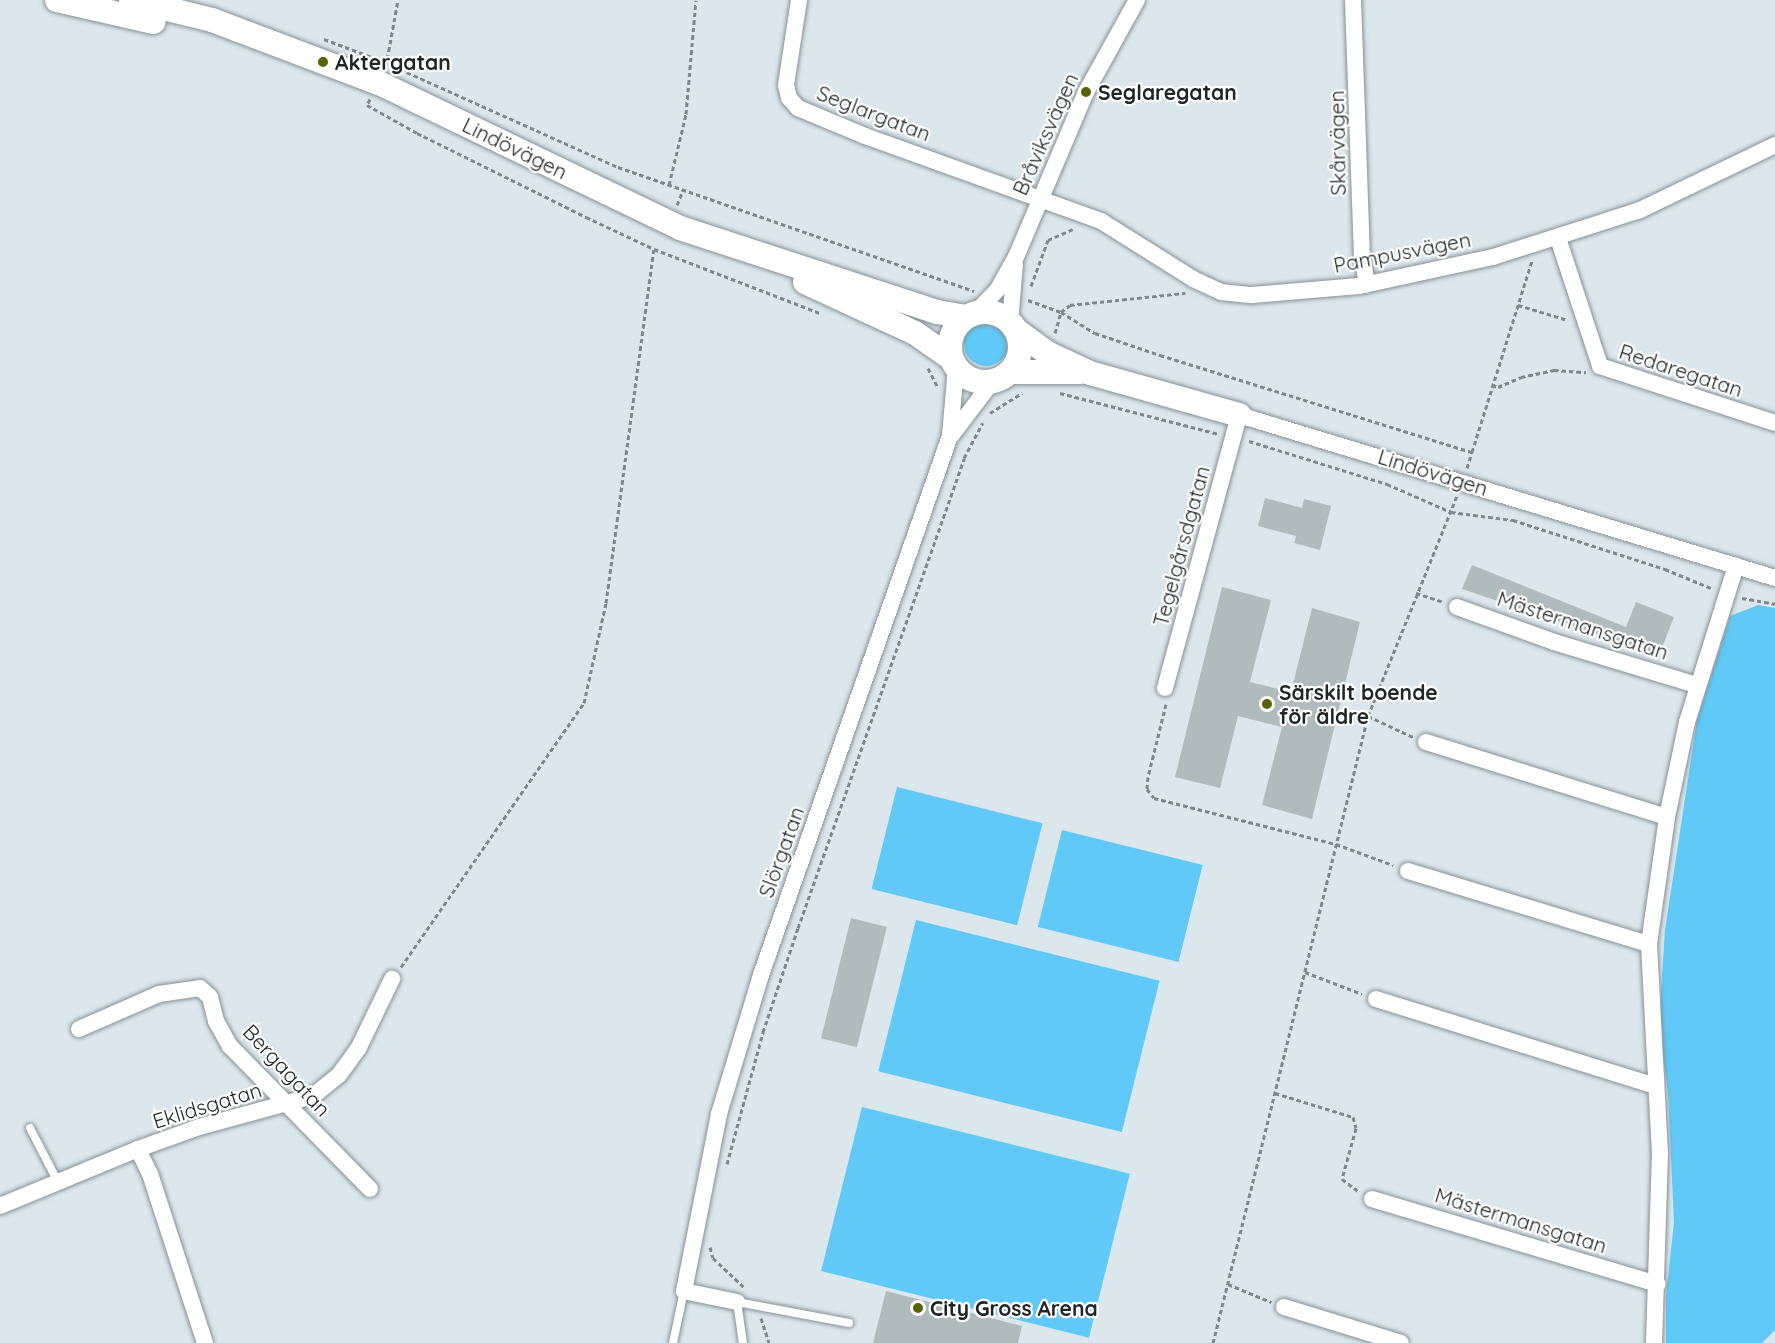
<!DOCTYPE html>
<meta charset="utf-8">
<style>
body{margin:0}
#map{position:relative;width:1775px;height:1343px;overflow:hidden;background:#dbe7ec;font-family:Quicksand,sans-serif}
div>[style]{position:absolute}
.green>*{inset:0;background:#60c9f8;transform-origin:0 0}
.round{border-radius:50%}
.building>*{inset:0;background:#afbbbd;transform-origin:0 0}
.path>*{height:3px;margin-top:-1.5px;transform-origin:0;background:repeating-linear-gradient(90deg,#7f878a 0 4.5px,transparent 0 7.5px)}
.roads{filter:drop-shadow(0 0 2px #869196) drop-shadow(0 0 2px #869196)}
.service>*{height:8px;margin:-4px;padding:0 4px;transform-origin:4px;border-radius:4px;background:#fff}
.minor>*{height:16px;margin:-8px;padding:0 8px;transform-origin:8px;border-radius:8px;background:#fff}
.secondary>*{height:24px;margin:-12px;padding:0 12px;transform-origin:12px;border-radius:12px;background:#fff}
.secondary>.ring{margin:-12px;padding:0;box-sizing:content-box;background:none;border:24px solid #fff;border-radius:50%}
.dots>*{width:16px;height:16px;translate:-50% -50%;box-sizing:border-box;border:3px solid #fff;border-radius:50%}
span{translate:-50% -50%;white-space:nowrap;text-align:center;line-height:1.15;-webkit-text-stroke:4.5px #fff;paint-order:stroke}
.poi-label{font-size:21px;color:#222628;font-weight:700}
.left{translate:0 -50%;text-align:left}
.street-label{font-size:21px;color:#222628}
</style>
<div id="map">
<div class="green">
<i class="round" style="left:964px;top:322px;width:44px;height:44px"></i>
<i style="clip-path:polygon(1758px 605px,1775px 608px,1775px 1330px,1762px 1343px,1666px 1343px,1666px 1296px,1674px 1222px,1668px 1094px,1659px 1025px,1665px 930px,1697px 720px,1730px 616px)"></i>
<i style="left:897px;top:787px;width:150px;height:105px;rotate:14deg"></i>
<i style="left:1062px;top:830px;width:145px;height:100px;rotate:14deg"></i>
<i style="left:916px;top:920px;width:251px;height:156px;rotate:14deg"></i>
<i style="left:862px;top:1107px;width:276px;height:169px;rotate:14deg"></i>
</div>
<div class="building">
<i style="clip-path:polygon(1265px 498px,1302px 508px,1304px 499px,1331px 506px,1320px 550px,1294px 543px,1296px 536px,1258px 526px)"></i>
<i style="clip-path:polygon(1472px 565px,1626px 627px,1636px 602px,1674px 617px,1659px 655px,1462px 589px)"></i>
<i style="clip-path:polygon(1222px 587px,1271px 600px,1250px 682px,1291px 692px,1312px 608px,1360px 622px,1312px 819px,1262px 805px,1282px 727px,1238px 716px,1220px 788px,1175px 777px)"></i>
<i style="left:851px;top:918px;width:37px;height:124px;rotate:14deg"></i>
<i style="clip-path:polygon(886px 1291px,1022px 1326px,1018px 1343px,873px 1343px)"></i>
</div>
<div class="path">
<i style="left:324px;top:39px;width:65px;rotate:20.7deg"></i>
<i style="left:386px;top:66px;width:67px;rotate:-79.7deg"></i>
<i style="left:393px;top:66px;width:247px;rotate:24.2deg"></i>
<i style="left:618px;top:167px;width:377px;rotate:19.2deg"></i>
<i style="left:370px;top:99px;width:7px;rotate:117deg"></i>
<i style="left:367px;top:105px;width:57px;rotate:29.2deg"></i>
<i style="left:417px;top:133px;width:189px;rotate:26.4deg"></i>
<i style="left:586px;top:217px;width:75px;rotate:25.2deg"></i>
<i style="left:654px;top:249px;width:178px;rotate:21.1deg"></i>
<i style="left:669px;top:185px;width:73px;rotate:-76.5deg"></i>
<i style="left:686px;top:114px;width:114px;rotate:-85deg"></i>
<i style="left:677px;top:205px;width:16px;rotate:-68deg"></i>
<i style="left:1031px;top:286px;width:49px;rotate:-69.7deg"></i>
<i style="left:1048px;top:240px;width:27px;rotate:-24deg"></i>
<i style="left:1028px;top:300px;width:35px;rotate:20deg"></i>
<i style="left:1061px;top:312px;width:40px;rotate:32deg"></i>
<i style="left:1095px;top:333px;width:69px;rotate:18.7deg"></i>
<i style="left:1160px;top:355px;width:327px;rotate:17.3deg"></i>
<i style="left:1472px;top:452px;width:200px;rotate:-72.6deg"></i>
<i style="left:1518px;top:305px;width:52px;rotate:16.7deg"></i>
<i style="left:1055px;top:333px;width:22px;rotate:-74deg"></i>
<i style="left:1061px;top:312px;width:11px;rotate:-38deg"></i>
<i style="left:1070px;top:305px;width:116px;rotate:-6deg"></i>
<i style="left:928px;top:368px;width:20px;rotate:63deg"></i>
<i style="left:1492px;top:385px;width:6px;rotate:18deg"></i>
<i style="left:1498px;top:387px;width:25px;rotate:-23deg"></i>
<i style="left:1521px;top:377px;width:34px;rotate:-12deg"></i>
<i style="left:1554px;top:370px;width:32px;rotate:4deg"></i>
<i style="left:1060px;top:393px;width:164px;rotate:14.5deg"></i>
<i style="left:990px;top:413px;width:38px;rotate:-32deg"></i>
<i style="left:1249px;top:441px;width:145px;rotate:17.3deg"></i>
<i style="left:1387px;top:484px;width:70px;rotate:23.6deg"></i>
<i style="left:1451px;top:512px;width:63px;rotate:7.4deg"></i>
<i style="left:1513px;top:520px;width:160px;rotate:17.9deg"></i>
<i style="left:1665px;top:569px;width:52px;rotate:22.6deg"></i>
<i style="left:1467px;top:468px;width:17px;rotate:-73deg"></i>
<i style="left:1416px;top:593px;width:28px;rotate:18deg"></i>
<i style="left:1742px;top:598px;width:34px;rotate:10deg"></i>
<i style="left:1166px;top:704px;width:75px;rotate:103.9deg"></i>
<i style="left:1148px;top:777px;width:12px;rotate:95deg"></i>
<i style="left:1147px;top:789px;width:11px;rotate:52deg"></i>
<i style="left:1154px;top:798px;width:188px;rotate:14.2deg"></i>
<i style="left:1336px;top:844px;width:61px;rotate:20.2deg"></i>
<i style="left:1368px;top:716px;width:50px;rotate:25deg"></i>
<i style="left:401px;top:967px;width:321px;rotate:-55.3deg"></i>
<i style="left:584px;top:703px;width:102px;rotate:-77.6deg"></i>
<i style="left:606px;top:603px;width:357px;rotate:-82.3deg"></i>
<i style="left:1305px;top:972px;width:61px;rotate:21.1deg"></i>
<i style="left:1275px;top:1093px;width:82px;rotate:17.1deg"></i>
<i style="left:1353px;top:1117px;width:11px;rotate:75deg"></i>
<i style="left:1356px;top:1128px;width:53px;rotate:105.4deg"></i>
<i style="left:1342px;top:1179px;width:20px;rotate:37deg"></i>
<i style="left:727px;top:1164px;width:137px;rotate:-74.7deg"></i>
<i style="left:763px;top:1032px;width:110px;rotate:-71.4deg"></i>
<i style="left:798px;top:928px;width:498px;rotate:-70.5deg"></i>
<i style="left:964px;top:458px;width:40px;rotate:-62deg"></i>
<i style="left:710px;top:1247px;width:11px;rotate:75deg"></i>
<i style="left:713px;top:1258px;width:45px;rotate:43.2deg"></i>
<i style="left:1228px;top:1284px;width:47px;rotate:22.7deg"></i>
<i style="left:761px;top:1318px;width:26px;rotate:72deg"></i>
<i style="left:1213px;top:1343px;width:646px;rotate:-76.11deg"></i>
<i style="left:1368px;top:716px;width:237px;rotate:-68deg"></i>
</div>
<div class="roads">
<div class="service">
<i style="left:30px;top:1128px;width:61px;rotate:62.6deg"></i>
<i style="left:673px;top:1343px;width:53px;rotate:-78.1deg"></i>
<i style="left:743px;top:1343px;width:41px;rotate:-98.3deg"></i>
<i style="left:737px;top:1302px;width:114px;rotate:10.6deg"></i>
</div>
<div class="minor">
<i style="left:799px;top:0;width:86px;rotate:98.7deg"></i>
<i style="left:786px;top:85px;width:13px;rotate:77deg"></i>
<i style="left:789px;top:98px;width:13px;rotate:48deg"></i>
<i style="left:798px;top:108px;width:73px;rotate:22.7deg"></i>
<i style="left:865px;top:136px;width:251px;rotate:19.8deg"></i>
<i style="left:1101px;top:221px;width:109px;rotate:32.2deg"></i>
<i style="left:1193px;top:279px;width:31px;rotate:25deg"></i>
<i style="left:1221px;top:292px;width:31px;rotate:6deg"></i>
<i style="left:1252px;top:295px;width:107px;rotate:-4.8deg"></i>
<i style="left:1359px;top:286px;width:137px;rotate:-12.2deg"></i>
<i style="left:1493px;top:257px;width:154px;rotate:-17.7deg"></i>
<i style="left:1640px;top:210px;width:150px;rotate:-25.7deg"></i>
<i style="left:1353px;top:0;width:254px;rotate:88deg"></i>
<i style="left:1362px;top:254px;width:31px;rotate:81deg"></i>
<i style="left:1558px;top:238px;width:135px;rotate:71.8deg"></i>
<i style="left:1600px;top:366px;width:184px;rotate:18deg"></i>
<i style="left:976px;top:312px;width:32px;rotate:-46deg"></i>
<i style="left:998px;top:289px;width:37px;rotate:-61deg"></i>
<i style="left:1016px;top:257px;width:179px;rotate:-67deg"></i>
<i style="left:1086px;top:92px;width:105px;rotate:-61deg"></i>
<i style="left:1010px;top:322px;width:58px;rotate:-85.1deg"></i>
<i style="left:951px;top:436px;width:68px;rotate:-52.8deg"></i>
<i style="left:1457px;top:607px;width:103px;rotate:19.8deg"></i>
<i style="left:1554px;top:642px;width:148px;rotate:16.8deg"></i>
<i style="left:1165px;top:688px;width:283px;rotate:-74.8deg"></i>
<i style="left:1239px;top:415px;width:560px;rotate:16.91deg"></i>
<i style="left:1426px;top:742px;width:252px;rotate:17.3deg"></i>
<i style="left:1408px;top:871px;width:252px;rotate:16.9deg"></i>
<i style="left:1376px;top:999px;width:292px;rotate:17.3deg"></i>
<i style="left:79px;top:1029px;width:87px;rotate:-23.6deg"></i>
<i style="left:159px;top:994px;width:41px;rotate:-8.3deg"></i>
<i style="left:200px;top:988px;width:13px;rotate:42deg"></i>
<i style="left:210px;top:997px;width:25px;rotate:76deg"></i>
<i style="left:216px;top:1021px;width:29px;rotate:61deg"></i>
<i style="left:230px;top:1046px;width:200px;rotate:45.6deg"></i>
<i style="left:1372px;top:1199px;width:298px;rotate:16.6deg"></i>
<i style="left:0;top:1206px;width:149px;rotate:-22.4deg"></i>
<i style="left:737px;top:1302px;width:54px;rotate:-168.3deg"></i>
<i style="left:684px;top:1291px;width:180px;rotate:-78.8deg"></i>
<i style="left:719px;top:1114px;width:145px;rotate:-73.2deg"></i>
<i style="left:761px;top:975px;width:571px;rotate:-70.68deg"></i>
<i style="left:950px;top:436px;width:69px;rotate:-85deg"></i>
<i style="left:1284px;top:1307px;width:122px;rotate:17.1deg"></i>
<i style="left:205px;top:1343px;width:178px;rotate:-108deg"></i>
<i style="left:150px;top:1174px;width:28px;rotate:-116deg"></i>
<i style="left:138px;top:1149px;width:65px;rotate:-19.8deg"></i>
<i style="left:199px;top:1127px;width:118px;rotate:-15.2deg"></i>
<i style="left:313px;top:1096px;width:33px;rotate:-39deg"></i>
<i style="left:339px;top:1075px;width:34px;rotate:-54deg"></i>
<i style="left:359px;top:1047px;width:76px;rotate:-64.1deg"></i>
<i style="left:1654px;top:1343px;width:189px;rotate:-88.2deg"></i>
<i style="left:1660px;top:1154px;width:210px;rotate:-93deg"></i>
<i style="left:1649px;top:944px;width:128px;rotate:-81.9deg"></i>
<i style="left:1667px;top:817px;width:97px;rotate:-78.1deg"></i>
<i style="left:1687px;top:722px;width:164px;rotate:-72.6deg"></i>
</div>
<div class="secondary">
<i style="left:57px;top:0;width:99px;rotate:12.8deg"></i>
<i style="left:131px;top:0;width:83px;rotate:13.9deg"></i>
<i style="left:212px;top:20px;width:178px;rotate:20.7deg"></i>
<i style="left:379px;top:83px;width:334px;rotate:25.7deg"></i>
<i style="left:680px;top:228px;width:270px;rotate:18.1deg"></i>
<i style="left:937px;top:312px;width:28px;rotate:10deg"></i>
<i style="left:805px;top:282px;width:121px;rotate:24.9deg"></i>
<i style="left:915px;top:333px;width:44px;rotate:34.8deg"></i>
<i class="ring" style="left:950px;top:312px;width:46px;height:46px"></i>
<i style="left:1017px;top:331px;width:39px;rotate:36deg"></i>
<i style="left:1049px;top:354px;width:45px;rotate:24.9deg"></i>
<i style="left:1090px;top:373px;width:155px;rotate:15.7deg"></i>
<i style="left:1010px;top:372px;width:70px"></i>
</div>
</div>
<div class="dots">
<i style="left:323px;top:62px;background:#576304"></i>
<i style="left:1086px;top:92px;background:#576304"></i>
<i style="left:1267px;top:704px;background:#576304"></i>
<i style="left:918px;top:1308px;background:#576304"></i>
</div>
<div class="poi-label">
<span class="left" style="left:335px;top:62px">Aktergatan</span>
<span class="left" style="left:1098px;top:92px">Seglaregatan</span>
<span class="left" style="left:1279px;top:704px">Särskilt boende<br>för äldre</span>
<span class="left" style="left:930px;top:1308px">City Gross Arena</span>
</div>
<div class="street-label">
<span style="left:874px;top:113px;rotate:21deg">Seglargatan</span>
<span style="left:1045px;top:134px;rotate:-66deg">Bråviksvägen</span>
<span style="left:1337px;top:143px;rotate:-91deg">Skårvägen</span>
<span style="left:515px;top:148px;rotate:26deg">Lindövägen</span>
<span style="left:1402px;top:252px;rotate:-11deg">Pampusvägen</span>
<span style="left:1681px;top:370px;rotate:18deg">Redaregatan</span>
<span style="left:1433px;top:472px;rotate:17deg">Lindövägen</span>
<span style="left:1181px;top:546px;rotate:-75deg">Tegelgårsdgatan</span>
<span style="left:1583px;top:625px;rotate:18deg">Mästermansgatan</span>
<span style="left:781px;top:852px;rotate:-70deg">Slörgatan</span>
<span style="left:287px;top:1070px;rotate:47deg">Bergagatan</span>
<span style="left:207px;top:1105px;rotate:-17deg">Eklidsgatan</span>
<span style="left:1521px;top:1220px;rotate:17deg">Mästermansgatan</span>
</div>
</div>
